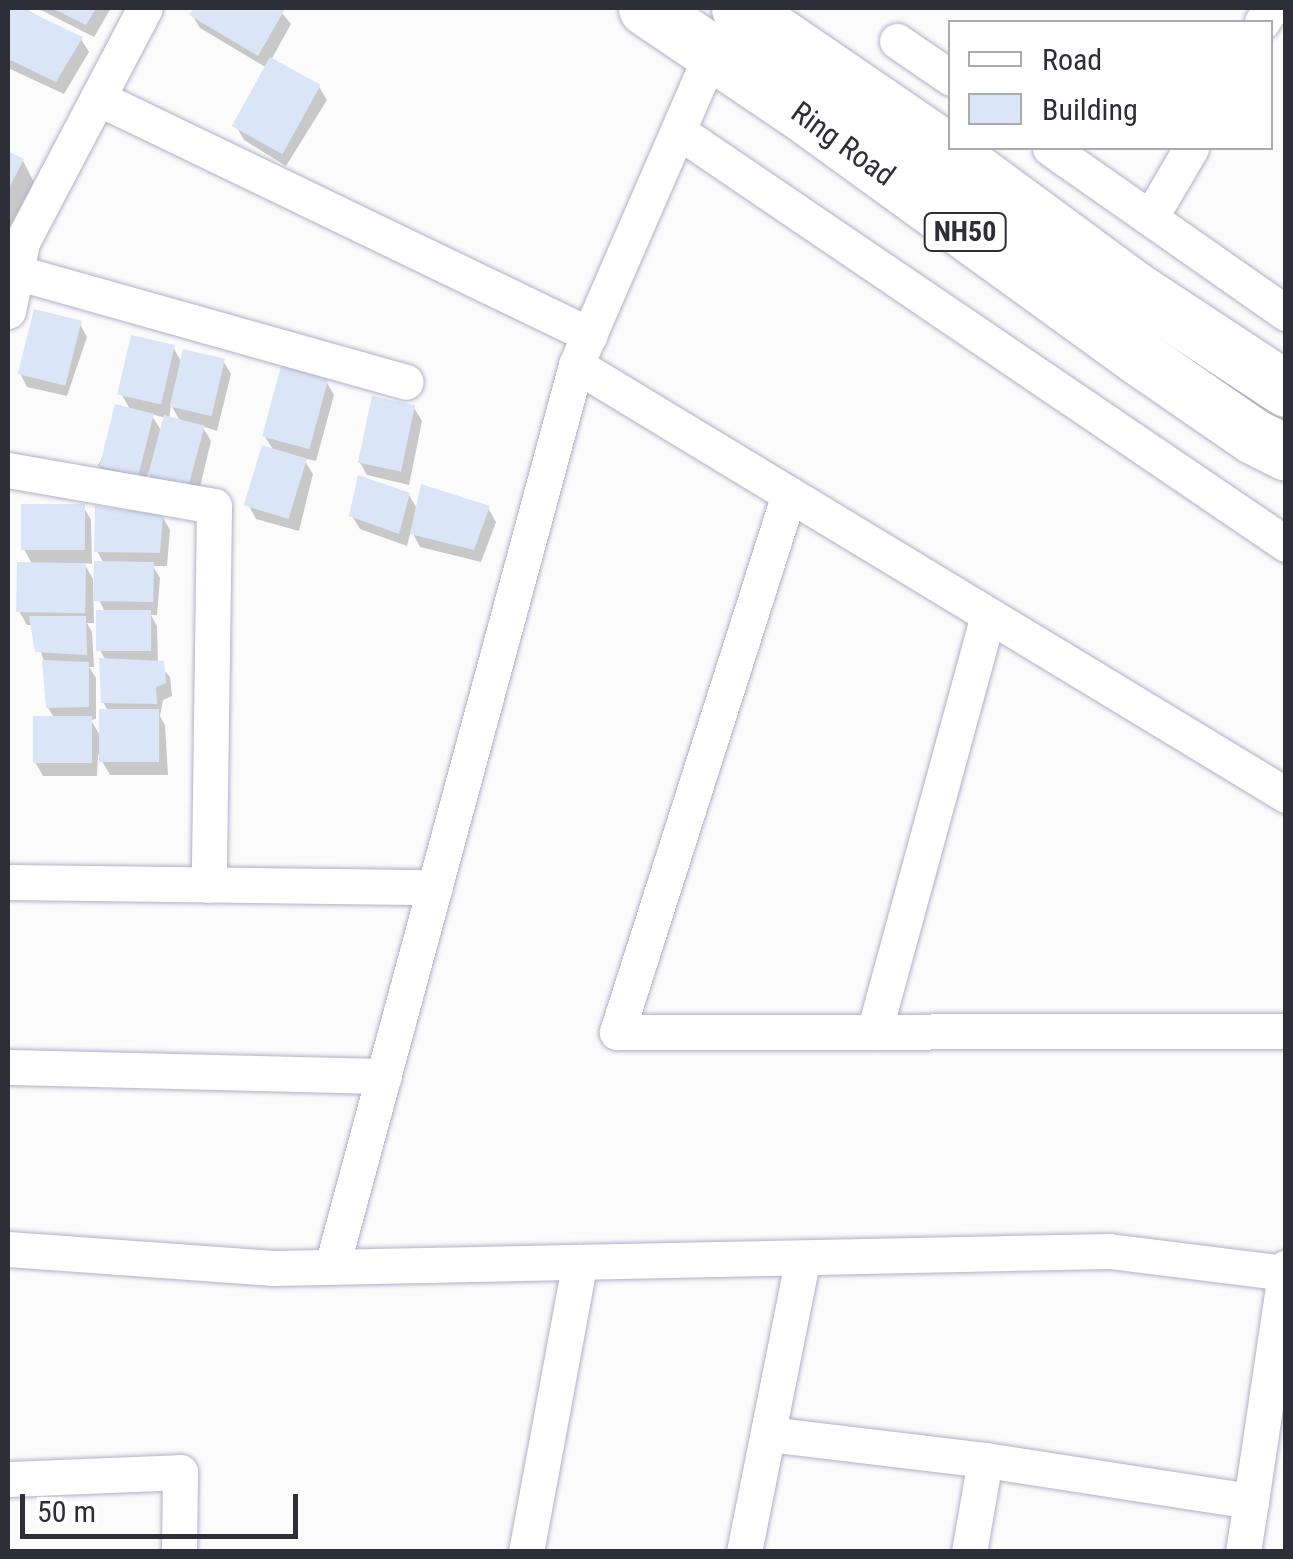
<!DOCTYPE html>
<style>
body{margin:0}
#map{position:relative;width:1293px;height:1559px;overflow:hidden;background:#fbfbfb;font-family:"Roboto Condensed",sans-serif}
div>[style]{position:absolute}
.shadow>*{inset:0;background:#0003}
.building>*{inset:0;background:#dbe5f8;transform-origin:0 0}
.roads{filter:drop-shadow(0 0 2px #b1b0c9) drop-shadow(0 0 2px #b1b0c9)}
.street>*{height:35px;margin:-17.5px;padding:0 17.5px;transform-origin:17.5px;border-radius:17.5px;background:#fff}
.highway>*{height:55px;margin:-27.5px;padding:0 27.5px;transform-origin:27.5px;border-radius:27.5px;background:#fff}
span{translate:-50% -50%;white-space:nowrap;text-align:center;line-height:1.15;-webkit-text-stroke:10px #fff;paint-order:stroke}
.shield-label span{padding:2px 8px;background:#fff;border:2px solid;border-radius:8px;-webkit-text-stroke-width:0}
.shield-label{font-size:28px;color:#2e2e38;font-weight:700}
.street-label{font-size:30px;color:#2e2e38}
.frame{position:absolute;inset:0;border:10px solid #2e2e38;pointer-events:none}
.legend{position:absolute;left:948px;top:20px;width:325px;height:130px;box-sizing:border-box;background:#fff;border:2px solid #ababaf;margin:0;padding:12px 18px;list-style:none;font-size:30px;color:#2e2e38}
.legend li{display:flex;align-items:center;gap:20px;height:50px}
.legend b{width:50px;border:2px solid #ababaf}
.scale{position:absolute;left:20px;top:1494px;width:278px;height:45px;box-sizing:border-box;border:5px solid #2e2e38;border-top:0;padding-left:12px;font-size:30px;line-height:35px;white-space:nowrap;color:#2e2e38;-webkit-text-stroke:8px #fff;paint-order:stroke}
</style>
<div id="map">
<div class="shadow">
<i style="clip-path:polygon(8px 8px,23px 8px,81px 39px,89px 52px,64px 94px,8px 68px)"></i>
<i style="clip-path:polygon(37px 8px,111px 8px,94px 37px)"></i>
<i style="clip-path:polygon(197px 8px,278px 8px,291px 24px,271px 60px,319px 87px,327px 100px,286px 166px,244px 140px,236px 126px,267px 68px,200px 28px,192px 15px)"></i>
<i style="clip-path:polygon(8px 154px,23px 161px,34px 182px,8px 230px)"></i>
<i style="clip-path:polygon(80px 324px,87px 337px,67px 396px,27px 387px,20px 373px)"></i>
<i style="clip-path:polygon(evenodd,173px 347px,182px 363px,223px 361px,231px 374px,217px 431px,202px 426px,211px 441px,197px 500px,157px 488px,148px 472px,145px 485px,106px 478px,98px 465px,131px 411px,122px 395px,173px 347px,171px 405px,176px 414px,181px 422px,169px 419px,171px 405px,173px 347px,151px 414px,166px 418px,162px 432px,151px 414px)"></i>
<i style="clip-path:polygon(326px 381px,334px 395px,316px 461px,303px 458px,313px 474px,299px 531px,256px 519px,249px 506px,274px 451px,265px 437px)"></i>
<i style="clip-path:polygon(414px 408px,422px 421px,409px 485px,367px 475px,359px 461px)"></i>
<i style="clip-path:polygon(409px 495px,418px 510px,488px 508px,496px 522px,481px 562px,420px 547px,411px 530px,407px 546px,360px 529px,352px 516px)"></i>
<i style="clip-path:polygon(83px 506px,91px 520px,92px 564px,84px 563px,93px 579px,94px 623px,87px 623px,92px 632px,94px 667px,89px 667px,96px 678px,96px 719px,91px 720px,102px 739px,108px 711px,103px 702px,106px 661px,100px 650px,105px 612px,99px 600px,104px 564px,97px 551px,162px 516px,170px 530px,167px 566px,153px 566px,160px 578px,157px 615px,151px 615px,157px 626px,158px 664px,170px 677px,172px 696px,163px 700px,160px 716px,165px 725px,168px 775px,110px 775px,98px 754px,97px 776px,43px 776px,35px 762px,55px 719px,48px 708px,45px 665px,33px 625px,27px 625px,19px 611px,32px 564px,24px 549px)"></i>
</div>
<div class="building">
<i style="clip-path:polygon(8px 8px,21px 8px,83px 37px,56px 82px,8px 59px)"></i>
<i style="clip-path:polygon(52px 8px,96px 8px,86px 25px)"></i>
<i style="clip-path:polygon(194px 8px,283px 8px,285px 9px,258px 56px,189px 15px)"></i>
<i style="left:270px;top:57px;width:58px;height:79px;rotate:29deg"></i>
<i style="clip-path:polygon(8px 151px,24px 159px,8px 190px)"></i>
<i style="left:34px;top:309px;width:49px;height:67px;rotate:14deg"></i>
<i style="left:131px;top:335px;width:45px;height:61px;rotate:13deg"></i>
<i style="left:183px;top:349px;width:43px;height:59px;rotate:13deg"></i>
<i style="left:281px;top:366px;width:49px;height:73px;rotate:15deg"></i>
<i style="left:372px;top:396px;width:44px;height:68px;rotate:12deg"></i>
<i style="left:115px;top:404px;width:40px;height:64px;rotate:14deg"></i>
<i style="left:164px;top:415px;width:42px;height:62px;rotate:15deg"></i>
<i style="left:262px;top:445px;width:47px;height:63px;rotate:17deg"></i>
<i style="clip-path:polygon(358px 475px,410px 493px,399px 534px,349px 516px)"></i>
<i style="clip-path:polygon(421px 484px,490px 506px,474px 550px,410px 534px)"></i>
<i style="left:21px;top:504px;width:64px;height:46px"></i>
<i style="clip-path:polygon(95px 506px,163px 514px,160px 553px,94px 552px)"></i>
<i style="left:94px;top:561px;width:60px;height:40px;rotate:1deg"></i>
<i style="left:17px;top:562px;width:69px;height:50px;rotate:1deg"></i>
<i style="left:96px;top:610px;width:55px;height:41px"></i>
<i style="clip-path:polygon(29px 616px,86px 616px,87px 655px,35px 652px)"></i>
<i style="clip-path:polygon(99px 658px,164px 661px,166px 683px,156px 687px,157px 704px,101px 703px)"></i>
<i style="clip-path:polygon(42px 660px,89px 662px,89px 707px,46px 708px)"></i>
<i style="left:99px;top:709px;width:60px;height:53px"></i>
<i style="left:33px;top:716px;width:59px;height:47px"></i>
</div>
<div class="roads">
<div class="street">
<i style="left:1262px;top:22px;width:17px;rotate:-57deg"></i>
<i style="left:897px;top:41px;width:65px;rotate:34.4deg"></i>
<i style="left:712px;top:52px;width:341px;rotate:113.5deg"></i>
<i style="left:576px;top:365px;width:830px;rotate:31.2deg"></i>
<i style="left:98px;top:98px;width:546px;rotate:25.72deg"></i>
<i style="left:678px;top:131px;width:735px;rotate:34.19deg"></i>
<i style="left:1050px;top:148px;width:288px;rotate:35deg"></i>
<i style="left:1150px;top:218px;width:81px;rotate:-59.6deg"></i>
<i style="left:8px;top:270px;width:413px;rotate:15.7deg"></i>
<i style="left:8px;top:311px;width:70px;rotate:-78.5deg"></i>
<i style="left:22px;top:242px;width:264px;rotate:-62.3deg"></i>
<i style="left:8px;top:470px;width:209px;rotate:9.9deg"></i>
<i style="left:214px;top:506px;width:379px;rotate:90.8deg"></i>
<i style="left:789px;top:494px;width:565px;rotate:107.73deg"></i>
<i style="left:617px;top:1032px;width:669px;rotate:-0.09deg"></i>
<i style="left:8px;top:882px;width:427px;rotate:0.7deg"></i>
<i style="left:874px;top:1032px;width:432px;rotate:-74.7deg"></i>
<i style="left:8px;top:1067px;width:376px;rotate:1.4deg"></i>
<i style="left:8px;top:1249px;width:266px;rotate:4.1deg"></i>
<i style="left:273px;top:1268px;width:836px;rotate:-1.16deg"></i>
<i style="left:1109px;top:1251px;width:178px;rotate:7.1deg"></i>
<i style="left:332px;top:1266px;width:933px;rotate:-74.85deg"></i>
<i style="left:768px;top:1434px;width:219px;rotate:6.8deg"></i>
<i style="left:8px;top:1479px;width:172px;rotate:-2.3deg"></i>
<i style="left:180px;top:1472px;width:80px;rotate:90.7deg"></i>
<i style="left:1251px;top:1501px;width:236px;rotate:-81.5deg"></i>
<i style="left:526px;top:1552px;width:295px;rotate:-79.5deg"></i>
<i style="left:744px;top:1552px;width:300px;rotate:-78.7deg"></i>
<i style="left:969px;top:1552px;width:93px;rotate:-80.1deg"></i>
<i style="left:985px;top:1460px;width:269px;rotate:8.8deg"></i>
<i style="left:1251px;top:1501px;width:52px;rotate:98.9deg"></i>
</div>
<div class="highway">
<i style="left:646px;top:8px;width:181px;rotate:34deg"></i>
<i style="left:796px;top:109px;width:421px;rotate:35.9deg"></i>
<i style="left:1137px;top:356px;width:141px;rotate:34.6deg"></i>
<i style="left:1253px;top:436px;width:37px;rotate:27deg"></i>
<i style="left:739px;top:8px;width:242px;rotate:34.4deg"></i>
<i style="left:939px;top:145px;width:241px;rotate:36.4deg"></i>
<i style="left:1133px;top:288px;width:183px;rotate:33.4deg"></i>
</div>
</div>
<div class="shield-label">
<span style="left:965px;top:232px">NH50</span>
</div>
<div class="street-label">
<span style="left:843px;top:144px;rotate:36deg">Ring Road</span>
</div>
<div class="frame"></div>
<ul class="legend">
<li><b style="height:12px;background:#fff"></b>Road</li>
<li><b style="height:28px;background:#dbe5f8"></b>Building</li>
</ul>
<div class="scale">50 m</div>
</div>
